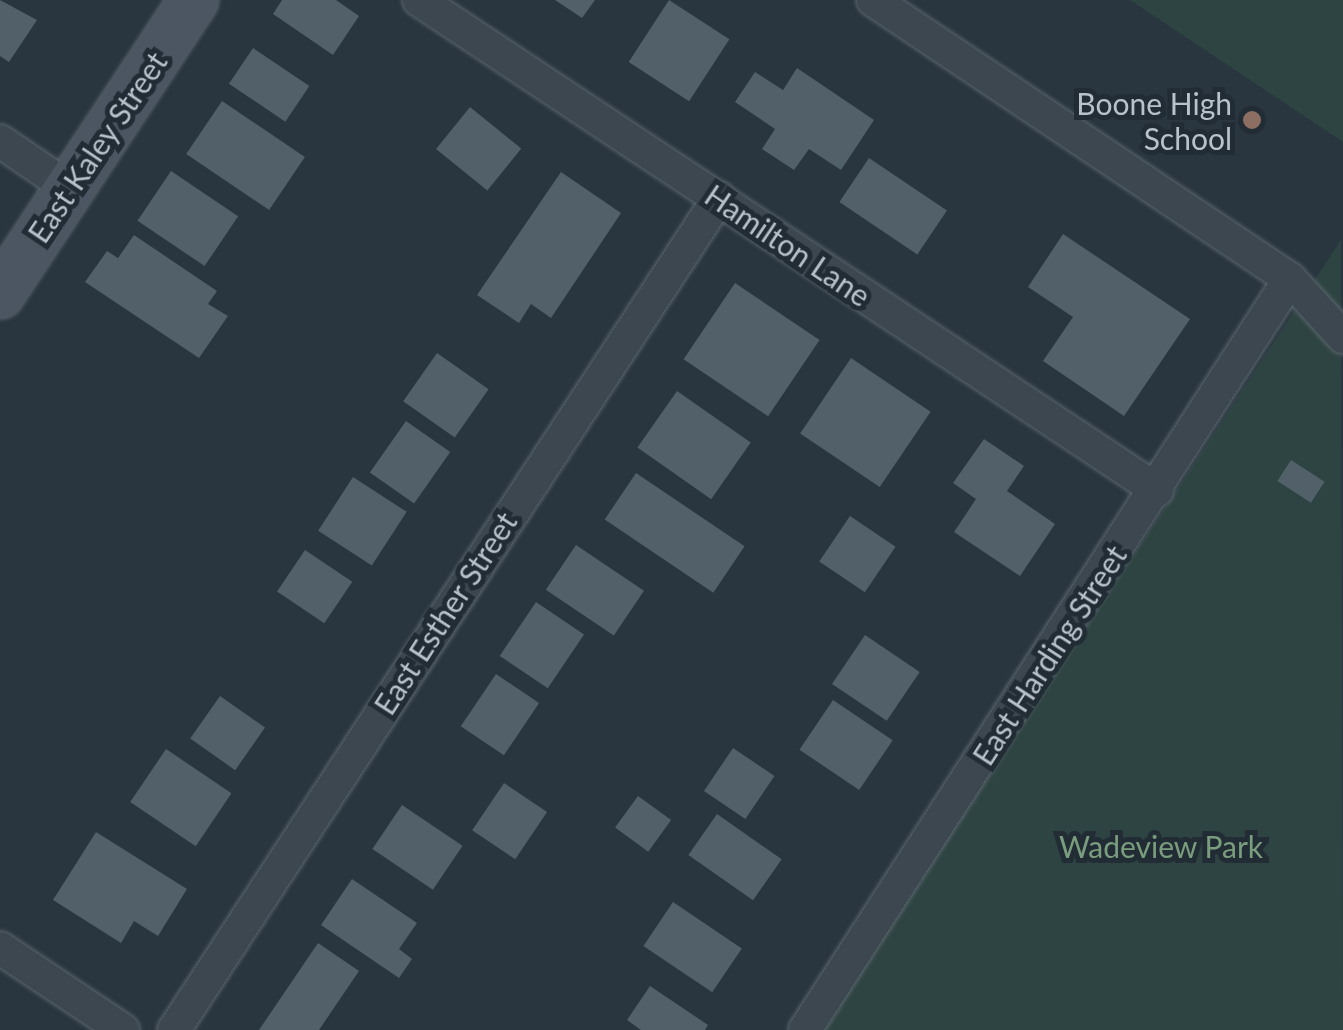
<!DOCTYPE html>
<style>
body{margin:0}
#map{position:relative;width:1343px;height:1030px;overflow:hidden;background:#29353f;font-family:Lato,sans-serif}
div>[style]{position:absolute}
.green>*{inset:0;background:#2e4442}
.building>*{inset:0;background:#52606a;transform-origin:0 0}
.roads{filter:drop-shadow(0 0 2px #5a656d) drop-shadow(0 0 2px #5a656d)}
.street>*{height:32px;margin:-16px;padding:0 16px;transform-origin:16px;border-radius:16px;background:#3d474f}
.secondary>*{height:48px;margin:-24px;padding:0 24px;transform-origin:24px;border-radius:24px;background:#4b5662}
.dots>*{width:28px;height:28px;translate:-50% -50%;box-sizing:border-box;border:5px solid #212c35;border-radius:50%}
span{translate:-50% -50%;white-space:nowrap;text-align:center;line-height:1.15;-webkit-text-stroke:10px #212c35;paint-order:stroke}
.poi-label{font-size:30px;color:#b9c2ca}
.right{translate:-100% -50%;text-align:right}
.street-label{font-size:30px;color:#b9c2ca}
.park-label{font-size:30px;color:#7a9d7e}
</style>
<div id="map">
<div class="green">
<i style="clip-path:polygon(1130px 0,1343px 0,1343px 142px)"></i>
<i style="clip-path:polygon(1341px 240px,1343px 1030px,821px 1030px)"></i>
</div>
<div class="building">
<i style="clip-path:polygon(0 0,37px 20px,9px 62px,0 56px)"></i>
<i style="clip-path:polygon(282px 0,336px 0,359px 16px,333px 55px,273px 14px)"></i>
<i style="clip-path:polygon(555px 0,595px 0,582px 18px)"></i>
<i style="left:669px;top:0;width:72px;height:74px;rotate:33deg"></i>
<i style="left:253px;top:48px;width:68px;height:43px;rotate:34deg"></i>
<i style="clip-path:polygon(797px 68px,874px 120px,841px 170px,809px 149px,794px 170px,762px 149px,775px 129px,735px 102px,755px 72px,783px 90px)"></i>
<i style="left:222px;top:101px;width:100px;height:64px;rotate:34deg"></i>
<i style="left:470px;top:107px;width:66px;height:54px;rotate:39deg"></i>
<i style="left:869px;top:158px;width:94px;height:53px;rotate:34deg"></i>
<i style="left:171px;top:171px;width:81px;height:60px;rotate:34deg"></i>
<i style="clip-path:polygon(561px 172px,621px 213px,551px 318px,531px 304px,519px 323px,477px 295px)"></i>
<i style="clip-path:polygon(1063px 234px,1190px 319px,1124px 416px,1043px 361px,1073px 317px,1028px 287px)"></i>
<i style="clip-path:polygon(134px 235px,217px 291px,208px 304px,228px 316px,199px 358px,85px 282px,107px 251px,118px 258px)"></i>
<i style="left:735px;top:283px;width:102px;height:92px;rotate:34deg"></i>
<i style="left:437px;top:353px;width:63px;height:59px;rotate:35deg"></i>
<i style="left:851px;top:358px;width:96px;height:91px;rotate:34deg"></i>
<i style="left:677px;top:391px;width:90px;height:69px;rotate:35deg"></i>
<i style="left:406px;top:421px;width:54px;height:63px;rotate:35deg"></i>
<i style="clip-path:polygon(984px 439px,1024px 466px,1007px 491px,1055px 524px,1020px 576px,954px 532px,976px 499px,953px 483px)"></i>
<i style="left:1291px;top:460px;width:40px;height:25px;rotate:33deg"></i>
<i style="left:636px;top:473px;width:131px;height:56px;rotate:34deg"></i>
<i style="left:353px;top:477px;width:64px;height:64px;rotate:33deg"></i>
<i style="left:850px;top:516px;width:55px;height:55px;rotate:34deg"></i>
<i style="left:576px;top:545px;width:82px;height:54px;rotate:34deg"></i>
<i style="left:305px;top:550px;width:57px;height:50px;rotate:34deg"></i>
<i style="left:536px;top:602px;width:58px;height:65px;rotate:34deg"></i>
<i style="left:865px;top:635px;width:66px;height:59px;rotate:34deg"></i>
<i style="left:496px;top:674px;width:52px;height:63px;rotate:34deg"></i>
<i style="left:220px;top:696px;width:55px;height:52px;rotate:35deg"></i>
<i style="left:833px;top:700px;width:72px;height:60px;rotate:34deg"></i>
<i style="left:733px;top:748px;width:50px;height:52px;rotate:34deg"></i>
<i style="left:166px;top:749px;width:79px;height:64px;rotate:34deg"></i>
<i style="left:504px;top:783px;width:52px;height:57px;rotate:34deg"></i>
<i style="left:638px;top:796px;width:41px;height:39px;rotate:36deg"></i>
<i style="left:402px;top:805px;width:73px;height:53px;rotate:34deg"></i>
<i style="left:717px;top:814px;width:79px;height:50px;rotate:35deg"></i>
<i style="clip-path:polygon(96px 832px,187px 889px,158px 936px,134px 921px,121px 943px,53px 900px)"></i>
<i style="clip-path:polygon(352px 879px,417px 923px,399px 949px,412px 959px,399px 978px,321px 925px)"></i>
<i style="left:673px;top:902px;width:83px;height:53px;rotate:34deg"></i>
<i style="clip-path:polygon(318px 943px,359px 971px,319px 1030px,259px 1030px)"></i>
<i style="clip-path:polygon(650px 986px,708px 1025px,705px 1030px,641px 1030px,627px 1020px)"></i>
</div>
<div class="roads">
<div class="street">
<i style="left:419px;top:0;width:886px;rotate:33.58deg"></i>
<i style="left:873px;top:0;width:502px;rotate:33.79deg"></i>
<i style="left:1290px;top:279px;width:79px;rotate:47.6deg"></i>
<i style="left:0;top:141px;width:83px;rotate:34.3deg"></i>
<i style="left:0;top:948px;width:148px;rotate:33.7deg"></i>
<i style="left:174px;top:1030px;width:995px;rotate:-56.77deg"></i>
<i style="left:805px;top:1030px;width:894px;rotate:-57.15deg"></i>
</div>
<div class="secondary">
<i style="left:0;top:294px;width:352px;rotate:-56.6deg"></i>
</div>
</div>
<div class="dots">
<i style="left:1252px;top:120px;background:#8d6e63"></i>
</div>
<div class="poi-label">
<span class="right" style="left:1232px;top:120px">Boone High<br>School</span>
</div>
<div class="street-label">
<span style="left:97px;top:147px;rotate:-56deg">East Kaley Street</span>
<span style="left:788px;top:245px;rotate:34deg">Hamilton Lane</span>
<span style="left:445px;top:613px;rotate:-57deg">East Esther Street</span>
<span style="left:1049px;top:655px;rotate:-57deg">East Harding Street</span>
</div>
<div class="park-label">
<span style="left:1161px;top:846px">Wadeview Park</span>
</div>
</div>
